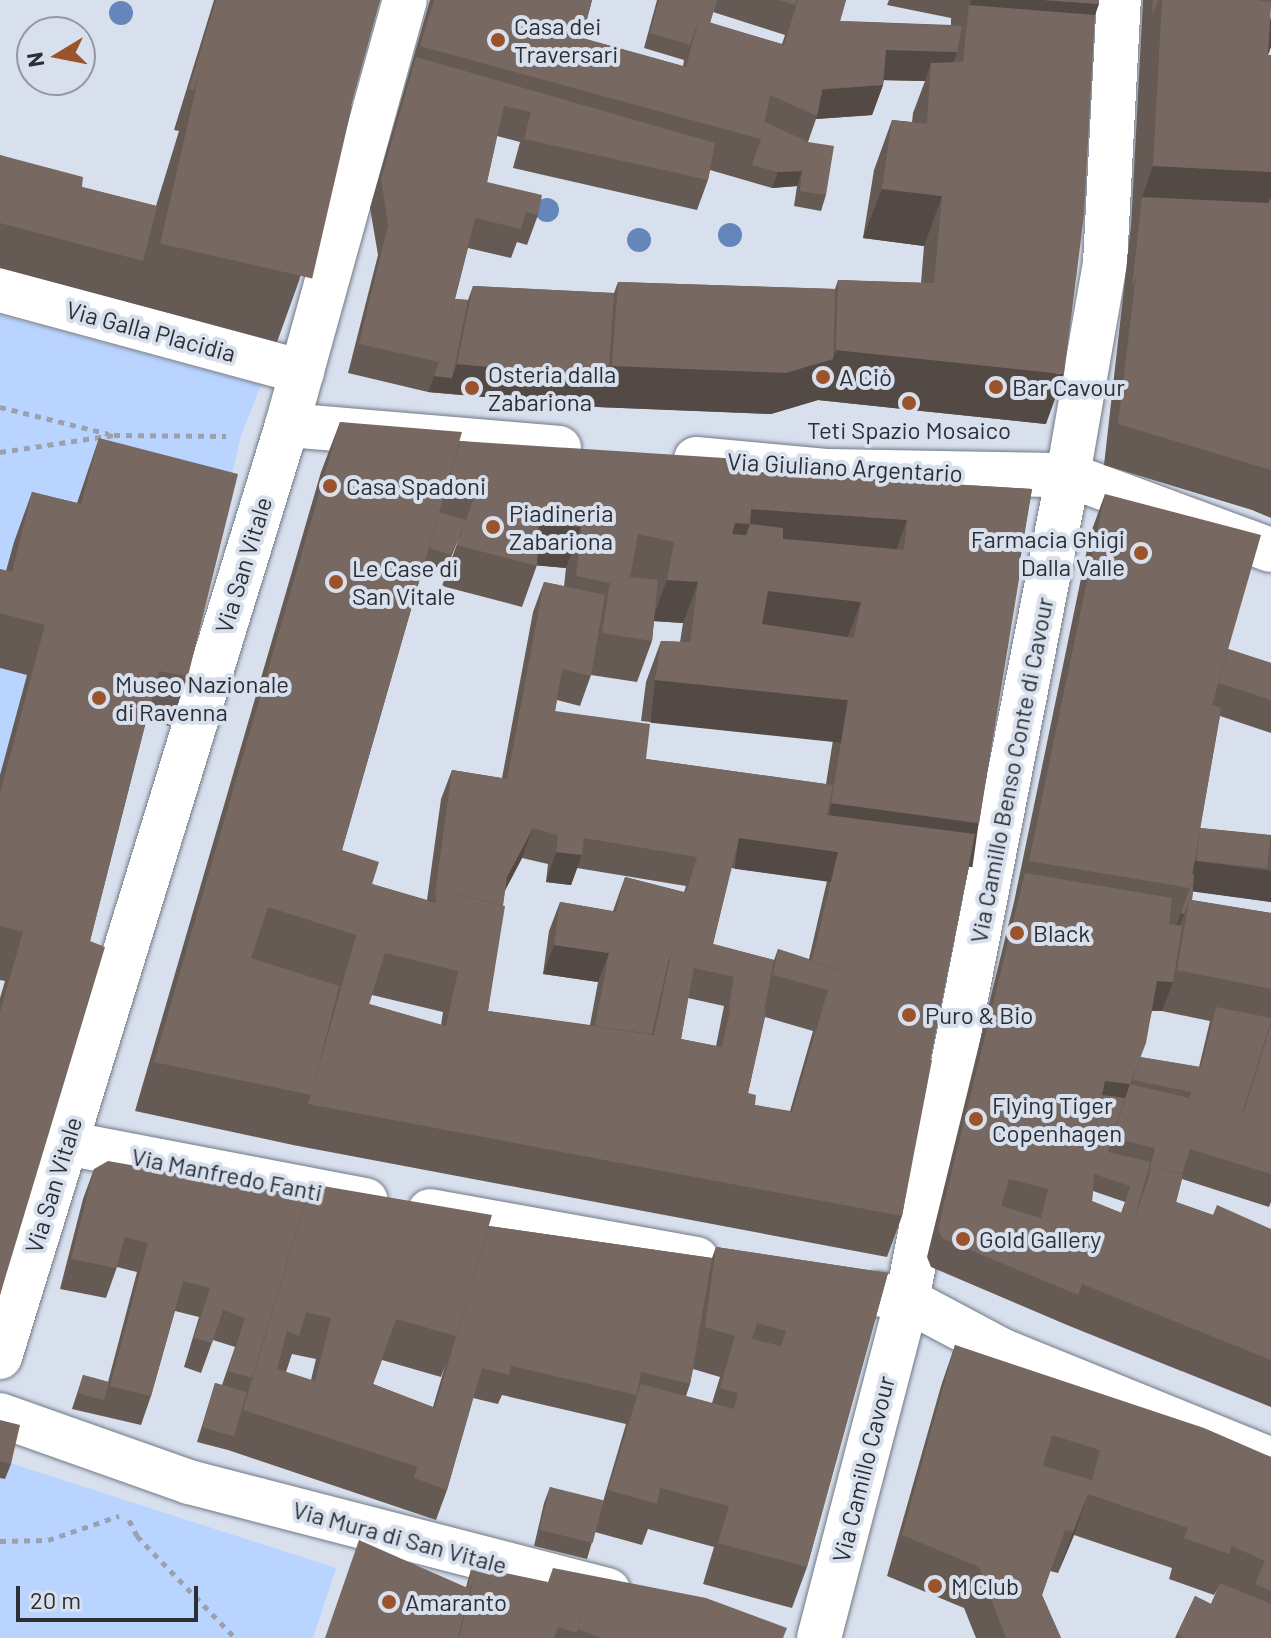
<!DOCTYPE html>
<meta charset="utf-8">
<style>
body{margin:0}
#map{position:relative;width:1271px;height:1638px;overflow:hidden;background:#d8e0ee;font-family:Barlow,sans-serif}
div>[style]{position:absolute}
.green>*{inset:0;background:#b9d4ff}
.path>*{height:5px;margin-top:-2.5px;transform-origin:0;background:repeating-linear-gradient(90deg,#9ba1ac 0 6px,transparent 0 12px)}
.roads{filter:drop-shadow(0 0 2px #717985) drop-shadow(0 0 2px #717985)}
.minor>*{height:44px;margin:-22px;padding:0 22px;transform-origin:22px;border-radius:22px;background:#fff}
.trees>*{width:24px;height:24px;margin:-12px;border-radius:50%;background:#6586ba}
.wall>*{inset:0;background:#665a54}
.shaded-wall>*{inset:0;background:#534a45;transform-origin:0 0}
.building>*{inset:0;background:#776962;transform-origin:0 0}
.dots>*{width:22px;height:22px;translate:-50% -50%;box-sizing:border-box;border:4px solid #d8e0ee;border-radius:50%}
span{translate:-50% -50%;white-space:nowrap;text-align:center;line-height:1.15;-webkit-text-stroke:8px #d8e0ee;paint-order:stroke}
.poi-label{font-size:24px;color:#2b2e33}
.left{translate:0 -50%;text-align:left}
.right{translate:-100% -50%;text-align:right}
.street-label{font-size:24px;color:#2b2e33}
.north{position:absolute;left:16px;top:16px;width:80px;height:80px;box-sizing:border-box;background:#d8e0ee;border:2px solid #9399a3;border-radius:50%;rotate:260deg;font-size:22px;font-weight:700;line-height:32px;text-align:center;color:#2b2e33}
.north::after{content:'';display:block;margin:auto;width:28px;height:36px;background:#9a532b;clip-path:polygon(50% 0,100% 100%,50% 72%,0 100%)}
.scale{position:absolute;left:16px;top:1586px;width:182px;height:36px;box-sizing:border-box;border:4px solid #2b2e33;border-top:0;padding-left:10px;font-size:24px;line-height:28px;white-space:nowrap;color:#2b2e33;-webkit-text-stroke:6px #d8e0ee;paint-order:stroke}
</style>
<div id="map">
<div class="green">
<i style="clip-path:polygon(0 315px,261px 385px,241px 436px,220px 524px,63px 554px,0 597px)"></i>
<i style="clip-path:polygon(0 668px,27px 675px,0 775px)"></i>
<i style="clip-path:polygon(10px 1463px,336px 1568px,313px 1638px,0 1638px,0 1478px,5px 1479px)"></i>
</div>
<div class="path">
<i style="left:0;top:407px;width:112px;rotate:13.9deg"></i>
<i style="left:0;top:452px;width:115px;rotate:-8.5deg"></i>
<i style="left:114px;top:435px;width:112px;rotate:0.5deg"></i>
<i style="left:129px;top:1520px;width:18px;rotate:63deg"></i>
<i style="left:137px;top:1536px;width:141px;rotate:46.1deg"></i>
<i style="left:0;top:1541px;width:48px;rotate:-1.2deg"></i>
<i style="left:48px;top:1540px;width:75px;rotate:-18.7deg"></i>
</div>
<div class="roads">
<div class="minor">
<i style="left:0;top:290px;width:313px;rotate:15.2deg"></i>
<i style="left:287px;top:425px;width:273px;rotate:4.8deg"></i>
<i style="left:696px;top:459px;width:133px;rotate:5.2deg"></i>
<i style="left:828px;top:471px;width:240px;rotate:1deg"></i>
<i style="left:1068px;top:475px;width:216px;rotate:20.3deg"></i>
<i style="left:66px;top:1143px;width:305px;rotate:10.8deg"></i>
<i style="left:430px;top:1211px;width:271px;rotate:10.2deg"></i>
<i style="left:878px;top:1294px;width:30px;rotate:12deg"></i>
<i style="left:907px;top:1300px;width:109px;rotate:28deg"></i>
<i style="left:1003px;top:1351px;width:289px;rotate:22.1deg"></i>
<i style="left:0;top:1357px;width:975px;rotate:-72.88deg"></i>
<i style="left:287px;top:425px;width:441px;rotate:-74.5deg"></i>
<i style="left:0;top:1415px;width:201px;rotate:19.5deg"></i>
<i style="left:189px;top:1482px;width:433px;rotate:14.5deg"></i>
<i style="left:819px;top:1638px;width:349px;rotate:-75.4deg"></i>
<i style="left:907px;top:1300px;width:841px;rotate:-78.96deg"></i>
<i style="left:1068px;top:475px;width:215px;rotate:-80.1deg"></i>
<i style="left:1105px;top:263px;width:263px;rotate:-87deg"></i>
</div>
</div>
<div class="trees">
<i style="left:121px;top:13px"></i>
<i style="left:547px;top:210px"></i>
<i style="left:730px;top:235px"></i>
<i style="left:639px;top:240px"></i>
</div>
<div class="wall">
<i style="clip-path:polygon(214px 0,380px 0,299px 281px,277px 342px,0 268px,0 155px,82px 187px,156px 206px,179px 131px,174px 130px)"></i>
<i style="clip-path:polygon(evenodd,430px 0,592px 0,582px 38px,683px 66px,684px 60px,644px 48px,657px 0,846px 0,840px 21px,951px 25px,951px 18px,887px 5px,889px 0,1099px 0,1095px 15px,1046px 424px,818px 400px,771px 414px,598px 407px,428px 392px,348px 373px,378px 255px,370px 208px,430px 0,713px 12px,785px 35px,782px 44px,710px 23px,713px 12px,430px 0,884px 80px,925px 81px,913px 113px,912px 122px,892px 120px,874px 170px,863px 238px,924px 246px,921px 283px,838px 280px,835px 289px,618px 282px,614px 293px,473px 286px,468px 300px,455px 299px,468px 248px,511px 258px,517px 242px,527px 245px,538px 215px,487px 182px,497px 136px,520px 142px,513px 168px,697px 210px,708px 180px,710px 170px,772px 188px,797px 186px,794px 206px,821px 211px,826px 195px,808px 142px,816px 119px,872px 115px,883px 85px,884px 80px)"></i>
<i style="clip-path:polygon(1143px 0,1271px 0,1268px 55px,1271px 172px,1271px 518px,1252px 510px,1104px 465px,1131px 226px)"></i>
<i style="clip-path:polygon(evenodd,340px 422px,460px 441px,754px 472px,1032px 489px,1020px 561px,979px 823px,975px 834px,930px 1060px,902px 1216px,887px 1257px,293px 1145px,135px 1111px,321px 472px,340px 422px,460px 535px,442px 586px,522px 607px,537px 565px,566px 568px,564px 586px,544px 582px,533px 612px,502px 778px,452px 770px,441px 799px,427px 900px,372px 884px,342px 850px,424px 564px,446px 570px,460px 535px,340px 422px,654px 621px,683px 623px,680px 642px,661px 641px,646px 682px,641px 721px,833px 740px,826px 784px,646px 759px,555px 711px,557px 700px,580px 706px,591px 675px,637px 682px,652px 641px,654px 621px,340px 422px,522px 858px,548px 864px,546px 882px,571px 885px,577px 868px,686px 886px,684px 892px,625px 877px,613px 911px,560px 902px,549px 931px,543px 974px,598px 982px,590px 1025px,488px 1011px,505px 890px,522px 858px,340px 422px,731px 868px,827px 881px,809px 959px,778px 949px,774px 960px,713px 944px,731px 868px,340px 422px,372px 995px,443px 1012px,441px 1025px,369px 1004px,372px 995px,340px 422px,688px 998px,724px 1006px,716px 1046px,681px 1039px,688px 998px,340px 422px,765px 1017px,813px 1031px,790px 1111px,755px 1105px,748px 1093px,765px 1017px)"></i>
<i style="clip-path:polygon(99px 438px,188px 676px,170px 726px,146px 721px,0 1295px,0 998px,5px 981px,0 980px,0 775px,27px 675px,0 668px,0 569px,6px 571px,14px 542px,32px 492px,77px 503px)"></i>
<i style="clip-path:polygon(evenodd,1105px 494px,1228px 649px,1271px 663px,1271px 733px,1220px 716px,1200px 828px,1271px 835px,1271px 902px,1193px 891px,1192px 900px,1271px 913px,1271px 1202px,1269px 1207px,1182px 1179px,1176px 1202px,1213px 1215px,1271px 1229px,1271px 1407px,1067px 1325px,931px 1267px,927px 1257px,1014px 902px,1090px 535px,1105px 494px,1152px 1011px,1162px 1011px,1210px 1021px,1199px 1067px,1140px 1057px,1152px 1011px,1105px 494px,1093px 1191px,1125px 1202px,1121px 1213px,1092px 1201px,1093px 1191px)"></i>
<i style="clip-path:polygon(evenodd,94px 1169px,307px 1196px,311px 1184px,489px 1226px,712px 1258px,716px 1247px,888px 1273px,807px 1567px,792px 1608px,703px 1584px,714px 1547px,648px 1529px,642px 1545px,595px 1532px,587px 1559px,534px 1546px,544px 1503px,550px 1487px,602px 1505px,626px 1424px,502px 1395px,498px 1404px,473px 1398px,447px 1490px,436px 1520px,228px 1450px,197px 1442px,215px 1383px,222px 1385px,235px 1347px,213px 1340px,201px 1373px,184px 1367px,199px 1317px,175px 1311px,151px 1396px,141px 1425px,72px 1409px,83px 1375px,108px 1382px,137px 1272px,117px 1267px,106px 1298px,60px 1289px,83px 1199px,94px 1169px,292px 1354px,316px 1359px,311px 1380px,286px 1372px,292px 1354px,94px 1169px,382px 1360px,441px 1377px,445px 1366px,433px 1407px,373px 1384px,382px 1360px,94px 1169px,693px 1369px,720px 1377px,712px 1403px,686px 1396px,690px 1384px,693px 1369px)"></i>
<i style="clip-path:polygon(955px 1345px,1271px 1457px,1271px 1638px,1175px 1638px,1195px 1596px,1211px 1604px,1218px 1588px,1214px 1595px,1169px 1579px,1172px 1568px,1074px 1535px,1058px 1573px,1050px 1571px,1042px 1595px,1061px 1638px,976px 1638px,964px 1608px,887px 1576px,941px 1386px)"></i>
<i style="clip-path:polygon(0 1420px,11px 1464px,5px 1479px,0 1478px)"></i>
<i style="clip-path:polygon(472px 1566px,783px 1638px,325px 1638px,466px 1587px)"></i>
</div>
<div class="shaded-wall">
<i style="clip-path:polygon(971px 0,1043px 0,1099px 4px,1077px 65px,969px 7px)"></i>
<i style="clip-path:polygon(1271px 15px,1271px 47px,1260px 77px)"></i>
<i style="clip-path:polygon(886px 50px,957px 52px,947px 82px,931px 63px,925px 81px,876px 80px)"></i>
<i style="clip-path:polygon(883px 85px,872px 115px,816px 119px,821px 90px)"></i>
<i style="clip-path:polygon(1153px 166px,1271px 172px,1271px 197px,1258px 233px,1142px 197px)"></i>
<i style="clip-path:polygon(802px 171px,797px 186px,772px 188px,778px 172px)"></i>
<i style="clip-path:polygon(882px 189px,942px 196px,924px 246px,863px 238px)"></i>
<i style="clip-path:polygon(836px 350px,1064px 374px,1046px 424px,818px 400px,771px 414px,598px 407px,428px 392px,434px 376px,452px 378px,457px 364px,608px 378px,612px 366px,833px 359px)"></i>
<i style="clip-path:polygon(747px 509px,907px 520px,896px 550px,723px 560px,735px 523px)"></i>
<i style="clip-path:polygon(539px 523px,581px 527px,566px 568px,531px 565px)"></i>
<i style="clip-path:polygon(667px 580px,698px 582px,683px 623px,652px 621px)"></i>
<i style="clip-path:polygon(768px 591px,861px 602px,846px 642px,753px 632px)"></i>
<i style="left:655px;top:680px;width:194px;height:43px;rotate:6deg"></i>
<i style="left:831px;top:803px;width:149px;height:44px;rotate:8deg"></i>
<i style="clip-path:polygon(533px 828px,522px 858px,497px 906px,507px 877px)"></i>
<i style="left:739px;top:838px;width:100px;height:31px;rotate:8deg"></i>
<i style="clip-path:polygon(556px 852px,582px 855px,571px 885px,546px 882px)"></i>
<i style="clip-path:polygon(1189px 860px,1271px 871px,1271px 902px,1189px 891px,1190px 888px)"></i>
<i style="clip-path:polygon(1181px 913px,1184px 914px,1178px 929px,1175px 929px)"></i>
<i style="clip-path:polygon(554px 945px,609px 953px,598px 982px,543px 974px)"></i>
<i style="clip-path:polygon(1157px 981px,1173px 982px,1162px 1011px,1146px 1010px)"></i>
<i style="clip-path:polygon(1105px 1081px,1130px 1084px,1119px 1114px,1097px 1110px)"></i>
<i style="clip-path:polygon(1088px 1494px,1074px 1535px,1058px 1573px,1073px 1532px)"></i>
</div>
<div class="building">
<i style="clip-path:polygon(216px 0,380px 0,351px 106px,200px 71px,194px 90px,189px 89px)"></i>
<i style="clip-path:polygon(434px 0,592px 0,582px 38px,686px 67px,699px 19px,784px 45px,798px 0,830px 0,840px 3px,817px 116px,770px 95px,761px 139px,420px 46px)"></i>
<i style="clip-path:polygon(659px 0,717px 0,710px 23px,699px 19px,690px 45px,650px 33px)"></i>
<i style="clip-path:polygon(779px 0,797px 0,795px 5px)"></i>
<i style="clip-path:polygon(830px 0,846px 0,840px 21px,962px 26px,957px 52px,886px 50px,883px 85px,822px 89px,840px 3px)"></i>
<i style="clip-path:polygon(1043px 0,1099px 0,1099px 4px)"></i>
<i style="clip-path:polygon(1153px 0,1158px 0,1152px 15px)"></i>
<i style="clip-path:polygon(1162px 0,1257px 0,1271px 2px,1268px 55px,1271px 55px,1271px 172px,1153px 166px)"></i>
<i style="clip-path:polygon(969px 5px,1095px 15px,1084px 215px,1064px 374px,836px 350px,838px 280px,934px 283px,942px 196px,882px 189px,892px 120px,927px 124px,931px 63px,963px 62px)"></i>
<i style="clip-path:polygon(416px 57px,715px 143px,708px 180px,524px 139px,531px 112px,504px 106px,487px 182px,542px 195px,538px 215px,526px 212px,521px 229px,475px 218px,439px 362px,359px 344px,388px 225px,381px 179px)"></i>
<i style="left:200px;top:71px;width:156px;height:177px;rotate:13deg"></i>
<i style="clip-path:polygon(765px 122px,808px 142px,834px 146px,826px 195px,800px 191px,802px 171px,778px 172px,752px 165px,761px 139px)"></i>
<i style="clip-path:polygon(0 155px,83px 177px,82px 187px,157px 206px,143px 261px,0 223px)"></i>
<i style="clip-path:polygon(1142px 197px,1268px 203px,1271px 197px,1271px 308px,1136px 276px,1132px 287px)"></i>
<i style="clip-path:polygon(1136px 276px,1271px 308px,1271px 470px,1118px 424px)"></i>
<i style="clip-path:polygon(618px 282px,835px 289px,833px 359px,786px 373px,612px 366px)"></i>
<i style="clip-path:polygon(473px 286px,614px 293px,608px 378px,457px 364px)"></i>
<i style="clip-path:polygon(455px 299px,468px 300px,452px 378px,434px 376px,439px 362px)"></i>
<i style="clip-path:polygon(340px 422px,462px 432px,342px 850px,379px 862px,356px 935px,268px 907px,251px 958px,339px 986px,311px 1095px,154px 1062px)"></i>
<i style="clip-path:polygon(99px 438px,238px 474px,188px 676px,159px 671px,90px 941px,105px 947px,0 1295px,0 1012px,23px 932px,0 926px,0 793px,45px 625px,0 613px,0 569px,12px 572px,32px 492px,81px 504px)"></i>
<i style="clip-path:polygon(evenodd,460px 441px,755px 460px,750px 524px,735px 523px,732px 534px,1022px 561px,979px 823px,831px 803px,848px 700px,655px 680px,661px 641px,690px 642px,698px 582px,667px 580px,674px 542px,638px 534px,630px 577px,658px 580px,652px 641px,602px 633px,610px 583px,576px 576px,581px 527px,539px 523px,537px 566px,457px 545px,475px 494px,447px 486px,460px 441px,768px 591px,861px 602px,854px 638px,762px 624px,768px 591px)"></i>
<i style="clip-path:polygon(754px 472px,1032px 489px,1019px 561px,904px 550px,907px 520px,751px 509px)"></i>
<i style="clip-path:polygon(1105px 494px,1261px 535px,1212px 705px,1221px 708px,1190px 888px,1029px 861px)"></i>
<i style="clip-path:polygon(439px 512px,466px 520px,451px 555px,429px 548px)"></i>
<i style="clip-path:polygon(750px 524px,783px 528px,783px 539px,746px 536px)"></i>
<i style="clip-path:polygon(544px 582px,605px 595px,591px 676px,562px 669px,555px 711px,650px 724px,646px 759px,833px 785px,827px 815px,975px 834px,930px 1060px,867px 1051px,887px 986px,812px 960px,838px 852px,739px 838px,713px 944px,774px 960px,764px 1011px,732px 1002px,728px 1013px,734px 977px,694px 968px,696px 956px,672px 950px,668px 962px,652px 1034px,595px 1026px,609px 953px,554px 945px,560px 902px,616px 912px,625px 877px,686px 893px,697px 857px,584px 838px,582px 855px,556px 852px,558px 835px,533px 828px,507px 877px,503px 905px,438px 890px,434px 901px,452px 770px,507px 779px)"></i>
<i style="clip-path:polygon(1228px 649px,1271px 663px,1271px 700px,1219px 683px)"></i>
<i style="left:1200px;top:828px;width:71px;height:33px;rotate:6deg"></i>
<i style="clip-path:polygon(evenodd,1025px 873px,1172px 898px,1169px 924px,1182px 926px,1173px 982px,1157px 981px,1146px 1043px,1130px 1084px,1105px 1081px,1081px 1197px,1135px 1218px,1131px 1230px,1107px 1220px,1078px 1295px,942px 1238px,938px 1228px,1025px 873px,1009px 1179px,1048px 1189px,1041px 1218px,1001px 1206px,1009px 1179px)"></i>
<i style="clip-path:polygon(1192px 874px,1194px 874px,1192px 900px,1189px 900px,1184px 914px,1181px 913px,1190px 888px)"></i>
<i style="clip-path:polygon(evenodd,372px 884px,435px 903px,438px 890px,505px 906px,488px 1011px,654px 1035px,672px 950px,696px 956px,681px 1039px,722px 1047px,732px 1002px,766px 1011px,748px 1093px,756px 1095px,755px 1105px,792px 1112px,828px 990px,773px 975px,778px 949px,887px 986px,867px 1051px,932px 1060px,902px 1216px,308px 1104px,360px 922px,372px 884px,385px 953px,458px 971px,446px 1026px,369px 1004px,385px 953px)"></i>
<i style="clip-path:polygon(1189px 900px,1271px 913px,1271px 989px,1177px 970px)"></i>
<i style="clip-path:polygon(1216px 1007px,1271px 1018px,1271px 1021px,1243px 1111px,1189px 1098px,1191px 1092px,1133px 1080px,1140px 1057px,1201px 1067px)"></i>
<i style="clip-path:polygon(1271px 1024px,1271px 1174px,1190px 1149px,1182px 1174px,1153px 1165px,1148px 1176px,1155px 1148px,1113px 1138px,1130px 1084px,1244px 1111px)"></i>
<i style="clip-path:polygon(1102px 1095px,1125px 1098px,1108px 1152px,1150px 1162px,1135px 1218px,1122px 1213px,1130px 1186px,1094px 1174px,1092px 1201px,1081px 1197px)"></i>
<i style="clip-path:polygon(108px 1161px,307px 1196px,252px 1378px,228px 1371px,245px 1318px,223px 1310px,212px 1343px,194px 1338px,210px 1288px,183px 1281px,151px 1396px,110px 1386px,148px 1243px,125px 1237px,116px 1268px,71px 1259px,94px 1169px)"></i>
<i style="clip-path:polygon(1153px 1165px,1183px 1175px,1176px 1202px,1213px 1215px,1217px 1205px,1271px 1229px,1271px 1360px,1082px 1284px,1107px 1220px,1131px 1230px)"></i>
<i style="clip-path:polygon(evenodd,311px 1184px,492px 1215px,456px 1336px,396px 1319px,373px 1384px,435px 1408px,418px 1467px,243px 1410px,311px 1184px,306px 1312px,331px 1318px,315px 1381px,277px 1369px,287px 1331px,299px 1336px,306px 1312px)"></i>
<i style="clip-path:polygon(489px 1226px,712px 1258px,690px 1384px,641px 1372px,637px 1395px,511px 1366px,509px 1375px,482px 1368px,447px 1490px,414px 1478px)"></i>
<i style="clip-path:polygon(evenodd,716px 1247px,888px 1273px,807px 1567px,718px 1543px,729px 1506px,660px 1488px,657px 1504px,608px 1490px,641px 1384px,734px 1409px,738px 1393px,720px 1388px,735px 1336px,705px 1327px,716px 1247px,757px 1323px,786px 1331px,781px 1346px,752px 1339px,757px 1323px)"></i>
<i style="clip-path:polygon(evenodd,955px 1345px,1204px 1428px,1271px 1457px,1271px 1591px,1255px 1584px,1265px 1561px,1232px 1546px,1229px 1554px,1184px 1538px,1188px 1528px,1088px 1494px,1073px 1532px,1065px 1530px,1042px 1595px,1061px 1638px,1006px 1638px,979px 1567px,902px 1535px,955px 1345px,1052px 1435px,1100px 1450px,1092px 1480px,1043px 1466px,1052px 1435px)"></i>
<i style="left:83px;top:1375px;width:27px;height:19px;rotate:15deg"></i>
<i style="left:215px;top:1383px;width:33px;height:46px;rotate:16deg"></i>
<i style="clip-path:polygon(0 1420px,20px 1425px,11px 1464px,0 1461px)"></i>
<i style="left:550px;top:1487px;width:55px;height:44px;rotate:14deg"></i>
<i style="clip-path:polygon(359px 1540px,470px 1589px,458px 1638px,325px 1638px)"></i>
<i style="clip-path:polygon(472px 1566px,548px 1582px,541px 1602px,474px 1578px,470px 1589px,468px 1588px)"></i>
<i style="clip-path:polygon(553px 1568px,706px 1598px,787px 1628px,783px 1638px,602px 1638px,578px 1629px,581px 1616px,541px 1602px)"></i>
<i style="clip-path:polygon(474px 1578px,581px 1616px,577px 1633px,558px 1627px,554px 1638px,459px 1638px)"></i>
<i style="clip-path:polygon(1220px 1583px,1271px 1604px,1271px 1638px,1184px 1638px,1177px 1634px,1195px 1596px,1211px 1604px)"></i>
</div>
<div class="dots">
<i style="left:498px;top:40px;background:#9a532b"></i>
<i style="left:823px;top:377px;background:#9a532b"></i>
<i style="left:996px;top:387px;background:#9a532b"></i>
<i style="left:472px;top:388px;background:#9a532b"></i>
<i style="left:909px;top:403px;background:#9a532b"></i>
<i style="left:330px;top:486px;background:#9a532b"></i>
<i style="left:493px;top:527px;background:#9a532b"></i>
<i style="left:1141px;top:553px;background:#9a532b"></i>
<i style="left:336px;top:582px;background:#9a532b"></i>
<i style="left:99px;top:698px;background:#9a532b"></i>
<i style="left:1017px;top:933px;background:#9a532b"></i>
<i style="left:909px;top:1015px;background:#9a532b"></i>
<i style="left:976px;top:1119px;background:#9a532b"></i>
<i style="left:963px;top:1239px;background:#9a532b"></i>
<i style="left:935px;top:1586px;background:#9a532b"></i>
<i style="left:389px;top:1602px;background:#9a532b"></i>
</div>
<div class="poi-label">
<span class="left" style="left:514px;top:40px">Casa dei<br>Traversari</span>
<span class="left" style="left:488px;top:388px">Osteria dalla<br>Zabariona</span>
<span class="left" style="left:839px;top:377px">A Ciò</span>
<span class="left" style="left:1012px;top:387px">Bar Cavour</span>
<span style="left:909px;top:430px">Teti Spazio Mosaico</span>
<span class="left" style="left:346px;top:486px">Casa Spadoni</span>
<span class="left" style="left:509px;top:527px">Piadineria<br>Zabariona</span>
<span class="right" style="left:1125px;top:553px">Farmacia Ghigi<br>Dalla Valle</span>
<span class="left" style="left:352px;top:582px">Le Case di<br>San Vitale</span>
<span class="left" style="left:115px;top:698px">Museo Nazionale<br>di Ravenna</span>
<span class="left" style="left:1033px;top:933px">Black</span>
<span class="left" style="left:925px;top:1015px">Puro &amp; Bio</span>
<span class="left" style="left:992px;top:1119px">Flying Tiger<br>Copenhagen</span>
<span class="left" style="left:979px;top:1239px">Gold Gallery</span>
<span class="left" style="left:951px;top:1586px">M Club</span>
<span class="left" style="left:405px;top:1602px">Amaranto</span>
</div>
<div class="street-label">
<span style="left:151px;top:331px;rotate:15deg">Via Galla Placidia</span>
<span style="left:845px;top:467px;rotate:3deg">Via Giuliano Argentario</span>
<span style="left:243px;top:565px;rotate:-73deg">Via San Vitale</span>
<span style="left:1011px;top:770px;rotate:-79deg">Via Camillo Benso Conte di Cavour</span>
<span style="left:227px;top:1174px;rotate:11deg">Via Manfredo Fanti</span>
<span style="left:53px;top:1185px;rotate:-73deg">Via San Vitale</span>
<span style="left:863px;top:1469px;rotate:-76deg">Via Camillo Cavour</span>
<span style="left:400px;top:1537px;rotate:15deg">Via Mura di San Vitale</span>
</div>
<div class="north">N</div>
<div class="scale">20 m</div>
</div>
